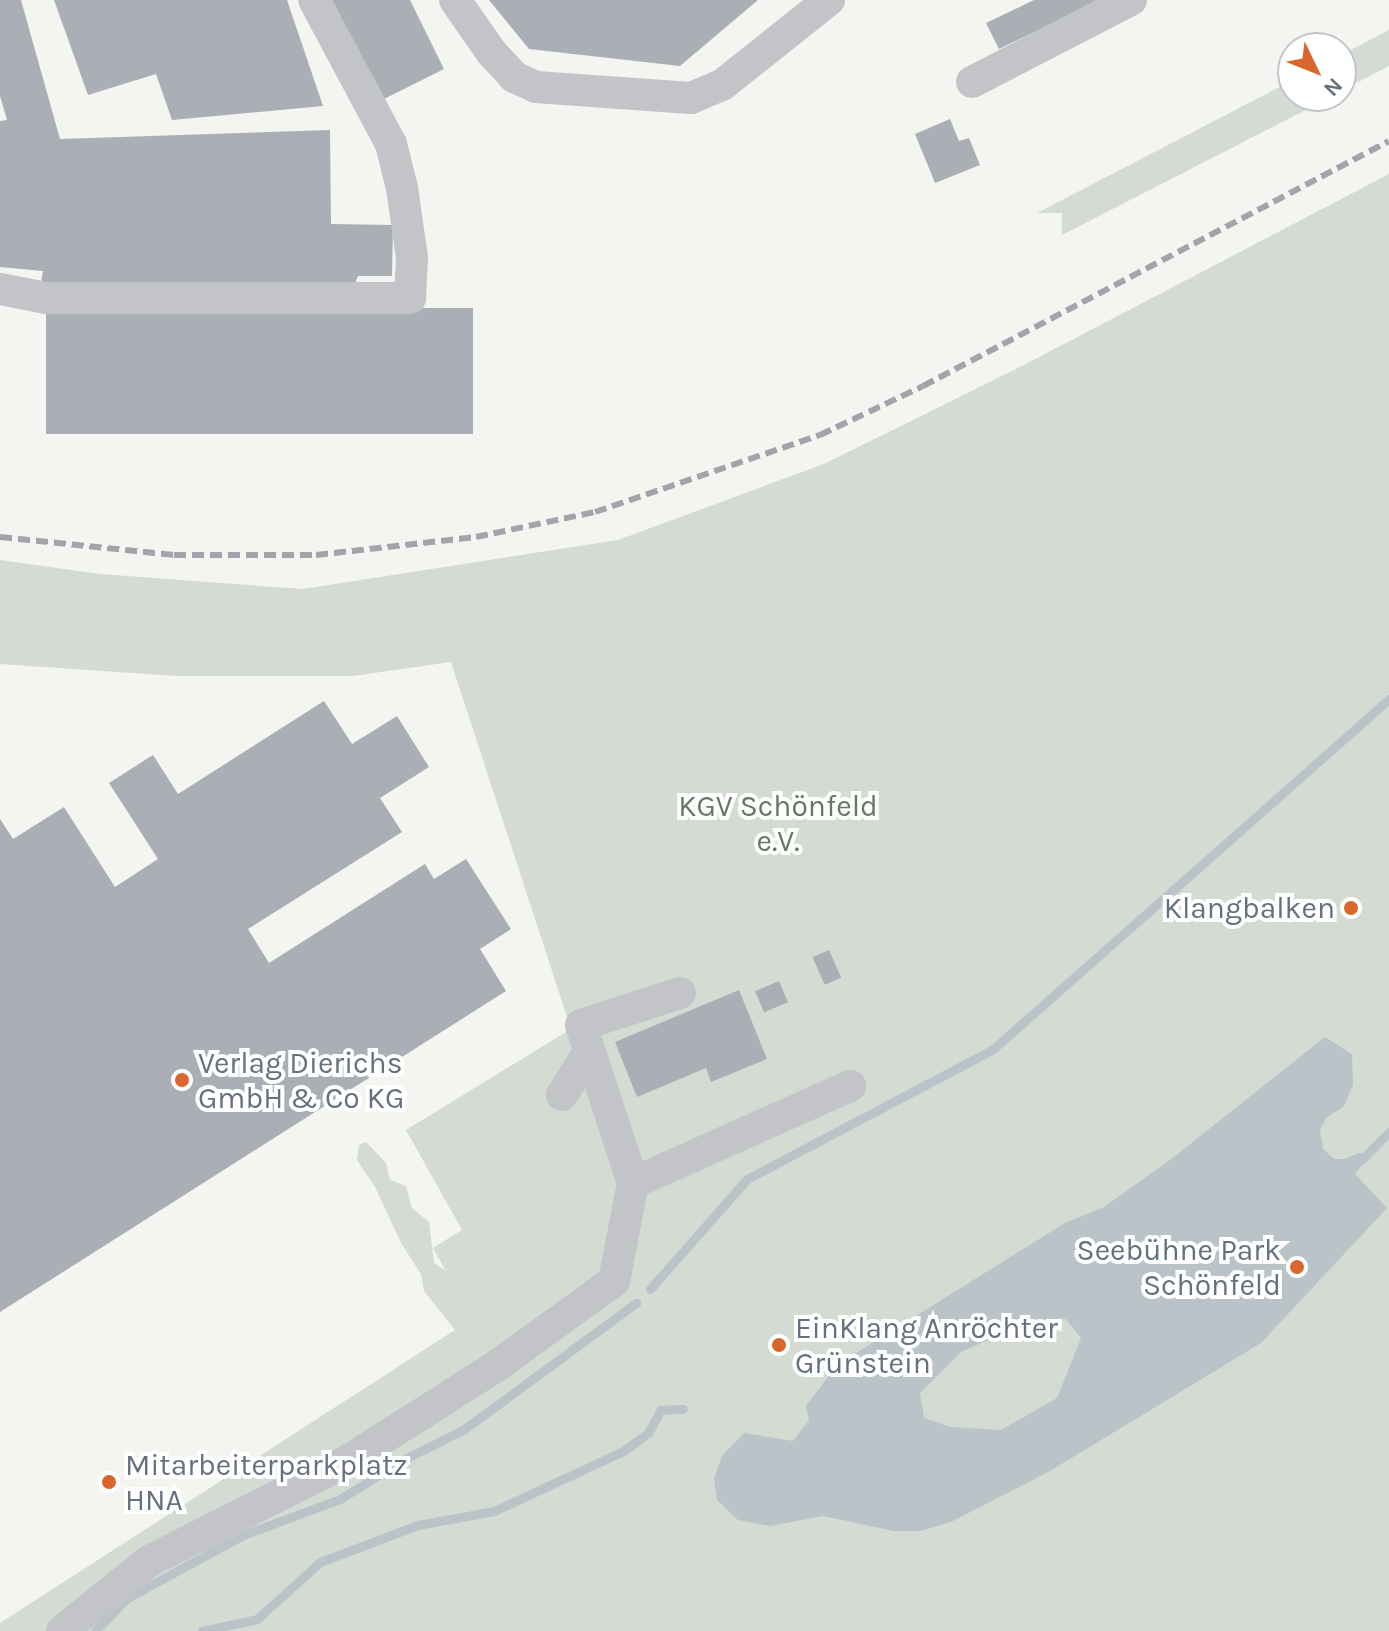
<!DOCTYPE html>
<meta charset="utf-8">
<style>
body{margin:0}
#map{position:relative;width:1389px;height:1631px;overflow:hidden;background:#f4f4f1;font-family:Karla,sans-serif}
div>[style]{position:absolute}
.green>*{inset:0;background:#d4dbd2}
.water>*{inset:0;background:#b9c3c8}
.stream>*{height:9px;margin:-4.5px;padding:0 4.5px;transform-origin:4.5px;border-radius:4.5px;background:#b9c3c8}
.building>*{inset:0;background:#a9afb5;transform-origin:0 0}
.minor>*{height:32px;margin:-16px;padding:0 16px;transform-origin:16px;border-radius:16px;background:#c2c4c8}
.rail>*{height:6px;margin-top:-3px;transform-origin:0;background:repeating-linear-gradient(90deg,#a1a5ab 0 12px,transparent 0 18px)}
.dots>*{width:22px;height:22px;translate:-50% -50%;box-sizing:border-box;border:4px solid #fff;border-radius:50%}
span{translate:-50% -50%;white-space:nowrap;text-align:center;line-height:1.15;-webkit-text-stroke:8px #fff;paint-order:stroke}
.park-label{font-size:30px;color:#657863}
.poi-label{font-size:30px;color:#657180}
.right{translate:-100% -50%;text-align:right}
.left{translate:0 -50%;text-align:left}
.north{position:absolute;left:1277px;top:32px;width:80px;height:80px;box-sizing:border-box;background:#fff;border:2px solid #c1c6cc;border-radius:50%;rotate:133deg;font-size:22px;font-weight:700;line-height:32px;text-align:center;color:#657180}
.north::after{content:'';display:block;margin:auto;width:28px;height:36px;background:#d8662d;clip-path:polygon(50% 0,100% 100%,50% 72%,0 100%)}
</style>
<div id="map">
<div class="green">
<i style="clip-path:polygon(1389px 30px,1389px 66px,1341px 91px,1341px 55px)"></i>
<i style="clip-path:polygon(1293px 80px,1293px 96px,1333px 96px,1062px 235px,1062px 213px,1037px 213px)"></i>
<i style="clip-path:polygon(1389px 174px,1389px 1631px,0 1631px,0 1623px,455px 1330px,424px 1291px,421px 1274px,401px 1243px,375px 1187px,357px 1160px,359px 1145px,366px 1142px,386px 1163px,390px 1180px,406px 1186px,412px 1208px,429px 1222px,434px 1263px,446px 1271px,433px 1248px,462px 1230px,406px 1130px,571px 1029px,451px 662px,353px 676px,177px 676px,0 664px,0 560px,100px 574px,303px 589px,618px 540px,824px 464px,1022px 366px)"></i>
</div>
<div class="water">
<i style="clip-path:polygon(evenodd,1325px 1037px,1352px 1054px,1353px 1085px,1344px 1106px,1326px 1118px,1320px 1130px,1323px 1149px,1334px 1159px,1344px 1159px,1359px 1153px,1370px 1154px,1355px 1174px,1387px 1208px,1261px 1343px,1050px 1471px,951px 1522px,920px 1531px,894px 1531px,823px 1516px,770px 1526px,738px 1520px,717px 1500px,714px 1479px,722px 1456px,744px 1433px,793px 1441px,809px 1420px,806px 1406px,837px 1365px,1065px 1223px,1104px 1207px,1170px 1160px,1325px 1037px,1066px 1319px,1081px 1338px,1057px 1398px,1001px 1430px,951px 1427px,924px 1418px,920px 1393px,961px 1352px,1029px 1322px,1066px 1319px)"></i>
</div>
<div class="stream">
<i style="left:1360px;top:1161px;width:41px;rotate:-45deg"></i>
<i style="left:650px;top:1289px;width:147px;rotate:-48.6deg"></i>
<i style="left:747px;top:1179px;width:277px;rotate:-27.8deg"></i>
<i style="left:992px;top:1050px;width:530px;rotate:-41.48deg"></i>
<i style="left:95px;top:1631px;width:46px;rotate:-45.9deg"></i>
<i style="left:127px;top:1598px;width:132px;rotate:-28.5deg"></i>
<i style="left:243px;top:1535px;width:103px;rotate:-20.4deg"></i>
<i style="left:340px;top:1499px;width:74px;rotate:-31.8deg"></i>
<i style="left:403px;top:1460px;width:67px;rotate:-26.6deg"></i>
<i style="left:463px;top:1430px;width:215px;rotate:-36.3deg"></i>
<i style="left:202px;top:1631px;width:56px;rotate:-12.3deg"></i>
<i style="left:257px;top:1619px;width:85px;rotate:-42.1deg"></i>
<i style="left:320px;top:1562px;width:105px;rotate:-20.7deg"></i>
<i style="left:418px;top:1525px;width:77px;rotate:-10.4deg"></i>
<i style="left:494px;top:1511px;width:142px;rotate:-24.9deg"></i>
<i style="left:623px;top:1451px;width:31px;rotate:-36deg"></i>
<i style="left:648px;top:1433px;width:26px;rotate:-61deg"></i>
<i style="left:661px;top:1410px;width:22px;rotate:-3deg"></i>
</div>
<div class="building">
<i style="clip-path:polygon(0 0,21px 0,60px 139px,330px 130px,331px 224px,393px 225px,392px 276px,358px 276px,353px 288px,41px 283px,43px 271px,0 267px,0 121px,7px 120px,0 96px)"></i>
<i style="clip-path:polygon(54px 0,287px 0,323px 106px,172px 120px,156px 74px,88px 95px)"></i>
<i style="clip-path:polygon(332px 0,410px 0,444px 69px,382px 100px)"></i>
<i style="clip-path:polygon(489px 0,758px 0,680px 66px,529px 49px)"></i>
<i style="clip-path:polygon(1034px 0,1101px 0,999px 49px,986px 23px)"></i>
<i style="clip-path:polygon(950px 119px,959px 141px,969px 138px,980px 165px,935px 183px,915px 134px)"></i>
<i style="left:473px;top:308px;width:126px;height:427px;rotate:90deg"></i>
<i style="clip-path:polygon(324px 701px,352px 744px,397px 716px,429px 767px,380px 798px,402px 832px,248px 929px,269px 963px,425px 864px,434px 879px,466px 859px,511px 929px,480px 949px,506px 991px,0 1312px,0 819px,13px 839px,64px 807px,115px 887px,158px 859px,109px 783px,153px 755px,178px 794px)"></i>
<i style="left:829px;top:950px;width:30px;height:18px;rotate:66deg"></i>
<i style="left:779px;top:981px;width:23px;height:26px;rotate:67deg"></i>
<i style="clip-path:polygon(739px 990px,767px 1059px,711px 1082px,706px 1068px,637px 1097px,615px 1042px)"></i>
</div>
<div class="minor">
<i style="left:455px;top:0;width:65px;rotate:55.1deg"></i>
<i style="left:492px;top:53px;width:33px;rotate:47deg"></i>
<i style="left:514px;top:77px;width:24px;rotate:24deg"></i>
<i style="left:536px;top:87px;width:155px;rotate:4.1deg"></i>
<i style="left:691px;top:98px;width:34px;rotate:-23deg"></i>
<i style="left:722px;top:85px;width:137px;rotate:-38.5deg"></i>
<i style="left:972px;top:82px;width:179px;rotate:-27.3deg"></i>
<i style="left:0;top:289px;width:47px;rotate:11.1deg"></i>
<i style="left:46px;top:298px;width:364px"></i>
<i style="left:410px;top:298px;width:40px;rotate:-87.1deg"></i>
<i style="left:412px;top:258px;width:71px;rotate:-98.1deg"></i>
<i style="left:402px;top:188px;width:45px;rotate:-104deg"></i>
<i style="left:391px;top:144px;width:163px;rotate:-118.1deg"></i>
<i style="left:562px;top:1095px;width:49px;rotate:-58.2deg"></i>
<i style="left:633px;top:1183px;width:166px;rotate:-108.2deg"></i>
<i style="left:581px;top:1025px;width:104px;rotate:-17.9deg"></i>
<i style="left:62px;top:1631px;width:112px;rotate:-38.8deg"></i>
<i style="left:149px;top:1561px;width:224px;rotate:-26.8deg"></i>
<i style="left:349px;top:1460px;width:177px;rotate:-32.5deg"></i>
<i style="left:498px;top:1365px;width:143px;rotate:-35.9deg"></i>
<i style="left:614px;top:1281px;width:100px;rotate:-79deg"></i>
<i style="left:633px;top:1183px;width:238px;rotate:-24.1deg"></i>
</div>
<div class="rail">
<i style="left:0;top:537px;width:175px;rotate:5.9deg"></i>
<i style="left:174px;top:555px;width:142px"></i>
<i style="left:316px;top:555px;width:161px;rotate:-6.4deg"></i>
<i style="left:476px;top:537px;width:122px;rotate:-11.9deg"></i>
<i style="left:595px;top:512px;width:238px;rotate:-18.9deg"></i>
<i style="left:820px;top:435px;width:114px;rotate:-25.4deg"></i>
<i style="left:923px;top:386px;width:526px;rotate:-27.73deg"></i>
</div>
<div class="dots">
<i style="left:1351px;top:908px;background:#d8662d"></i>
<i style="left:182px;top:1080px;background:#d8662d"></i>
<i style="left:1297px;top:1267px;background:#d8662d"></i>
<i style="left:779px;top:1345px;background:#d8662d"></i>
<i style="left:109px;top:1482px;background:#d8662d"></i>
</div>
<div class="park-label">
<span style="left:778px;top:823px">KGV Schönfeld<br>e.V.</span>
</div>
<div class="poi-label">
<span class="right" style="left:1335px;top:908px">Klangbalken</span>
<span class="left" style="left:198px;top:1080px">Verlag Dierichs<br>GmbH &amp; Co KG</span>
<span class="right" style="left:1281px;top:1267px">Seebühne Park<br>Schönfeld</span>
<span class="left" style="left:795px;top:1345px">EinKlang Anröchter<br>Grünstein</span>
<span class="left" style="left:125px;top:1482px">Mitarbeiterparkplatz<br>HNA</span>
</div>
<div class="north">N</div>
</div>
